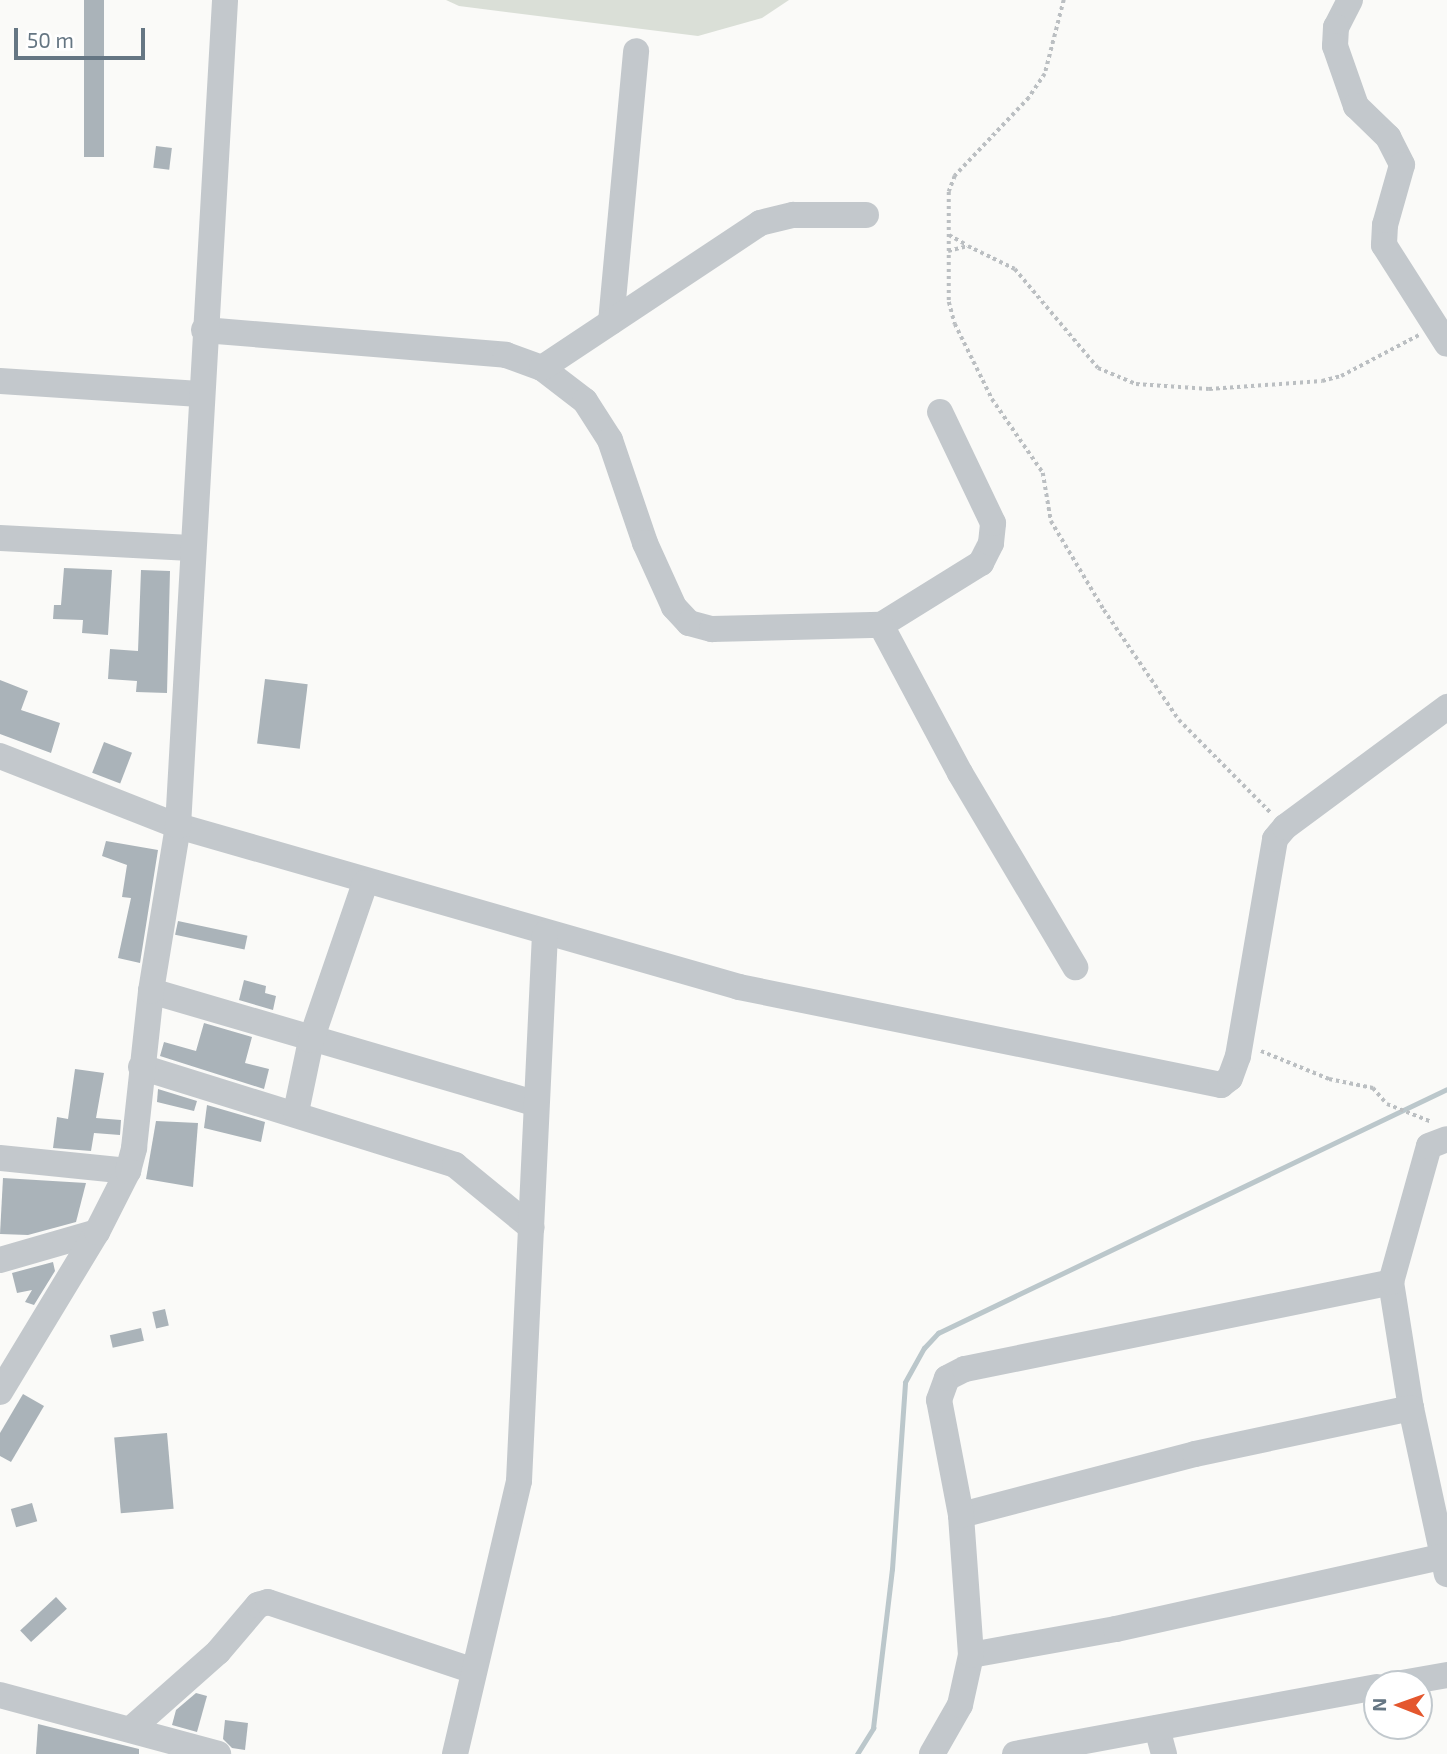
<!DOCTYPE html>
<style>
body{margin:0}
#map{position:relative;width:1447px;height:1754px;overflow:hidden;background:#fafaf8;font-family:"Exo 2",sans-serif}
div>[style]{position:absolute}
.green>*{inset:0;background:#dadfd7}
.stream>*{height:5px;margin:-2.5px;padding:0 2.5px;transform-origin:2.5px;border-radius:2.5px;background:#bbc7cb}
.building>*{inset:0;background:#aab3b9;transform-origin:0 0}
.path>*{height:3.5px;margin-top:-1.75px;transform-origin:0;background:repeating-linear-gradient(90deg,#bbbfc2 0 3.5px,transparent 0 7px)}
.minor>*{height:26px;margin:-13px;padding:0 13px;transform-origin:13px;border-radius:13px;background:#c3c8cc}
span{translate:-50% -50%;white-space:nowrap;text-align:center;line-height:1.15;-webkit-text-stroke:7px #fff;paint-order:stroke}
.north{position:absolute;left:1363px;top:1670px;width:70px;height:70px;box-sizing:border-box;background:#fff;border:2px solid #c1c8cd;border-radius:50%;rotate:271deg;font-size:19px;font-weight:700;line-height:28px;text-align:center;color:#657683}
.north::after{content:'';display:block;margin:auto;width:24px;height:32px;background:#e4572e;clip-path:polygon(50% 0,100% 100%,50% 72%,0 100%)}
.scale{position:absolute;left:14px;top:28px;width:131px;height:32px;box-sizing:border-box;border:4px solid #657683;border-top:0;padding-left:9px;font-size:21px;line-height:24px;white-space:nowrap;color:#657683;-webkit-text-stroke:5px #fff;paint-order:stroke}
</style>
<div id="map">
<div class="green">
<i style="clip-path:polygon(446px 0,789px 0,762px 18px,698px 36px,459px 6px)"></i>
</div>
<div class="stream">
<i style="left:857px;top:1754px;width:31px;rotate:-58deg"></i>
<i style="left:873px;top:1728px;width:160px;rotate:-83.2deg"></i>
<i style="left:892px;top:1569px;width:187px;rotate:-86deg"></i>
<i style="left:905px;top:1382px;width:39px;rotate:-61deg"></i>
<i style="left:924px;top:1348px;width:21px;rotate:-47deg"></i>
<i style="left:938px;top:1333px;width:564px;rotate:-25.61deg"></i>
</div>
<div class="building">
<i style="left:84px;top:0;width:20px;height:157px"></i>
<i style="left:156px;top:146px;width:16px;height:22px;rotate:7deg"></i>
<i style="clip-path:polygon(64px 568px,112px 570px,108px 635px,82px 633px,83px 620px,53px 619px,54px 605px,61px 605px)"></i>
<i style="clip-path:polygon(141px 570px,170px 571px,167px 693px,136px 692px,137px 681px,108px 679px,110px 649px,138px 651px)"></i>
<i style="left:265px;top:679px;width:43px;height:65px;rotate:7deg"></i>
<i style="clip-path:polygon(0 680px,28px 691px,21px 710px,60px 723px,51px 753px,0 734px)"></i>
<i style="left:104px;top:742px;width:30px;height:33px;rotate:21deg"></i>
<i style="clip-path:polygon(106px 841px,158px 850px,140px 963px,118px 958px,131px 898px,122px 897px,127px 865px,102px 856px)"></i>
<i style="left:178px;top:921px;width:71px;height:14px;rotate:12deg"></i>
<i style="clip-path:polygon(244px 980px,266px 986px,265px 993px,276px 996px,273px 1010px,239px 1000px)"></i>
<i style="clip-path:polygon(204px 1023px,252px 1037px,245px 1063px,269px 1069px,264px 1089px,160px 1056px,164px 1042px,196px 1051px)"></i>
<i style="clip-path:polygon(75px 1069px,104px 1073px,96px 1118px,121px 1120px,120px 1135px,94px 1133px,91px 1151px,53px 1148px,57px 1117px,68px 1119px)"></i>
<i style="clip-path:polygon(158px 1089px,197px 1101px,194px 1111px,157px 1102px)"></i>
<i style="clip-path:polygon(207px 1105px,265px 1122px,261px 1142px,204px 1128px)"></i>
<i style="clip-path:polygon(156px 1121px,198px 1123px,193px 1187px,146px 1179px)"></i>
<i style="clip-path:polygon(3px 1178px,86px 1183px,76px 1222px,28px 1235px,0 1234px)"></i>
<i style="clip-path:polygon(53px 1262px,55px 1271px,34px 1305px,25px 1302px,32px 1290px,17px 1293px,12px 1273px)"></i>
<i style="left:165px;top:1309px;width:17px;height:13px;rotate:77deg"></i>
<i style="left:141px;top:1328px;width:13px;height:32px;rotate:77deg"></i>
<i style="clip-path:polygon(23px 1394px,44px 1406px,11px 1462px,0 1456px,0 1433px)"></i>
<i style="left:167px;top:1433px;width:76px;height:53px;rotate:85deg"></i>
<i style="left:32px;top:1503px;width:19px;height:22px;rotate:74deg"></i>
<i style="left:56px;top:1597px;width:16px;height:49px;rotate:47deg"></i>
<i style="clip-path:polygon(196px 1693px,207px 1696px,197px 1732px,172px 1725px,176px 1710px)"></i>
<i style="clip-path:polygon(225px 1720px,248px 1723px,245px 1750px,232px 1748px,223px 1739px)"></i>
<i style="clip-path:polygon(38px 1724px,139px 1749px,139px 1754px,36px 1754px)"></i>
</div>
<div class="path">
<i style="left:1064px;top:0;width:76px;rotate:104.4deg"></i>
<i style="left:1045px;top:74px;width:29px;rotate:124deg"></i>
<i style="left:1029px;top:98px;width:108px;rotate:133.5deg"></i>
<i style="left:955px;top:176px;width:17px;rotate:111deg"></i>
<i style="left:949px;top:192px;width:110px;rotate:90deg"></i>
<i style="left:949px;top:302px;width:23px;rotate:75deg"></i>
<i style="left:955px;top:324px;width:84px;rotate:63.7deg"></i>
<i style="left:992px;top:399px;width:90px;rotate:55.4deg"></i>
<i style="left:1043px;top:473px;width:49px;rotate:80.5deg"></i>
<i style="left:1051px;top:521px;width:104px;rotate:59.2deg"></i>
<i style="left:1104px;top:610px;width:133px;rotate:55.7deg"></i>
<i style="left:1179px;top:720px;width:131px;rotate:45.3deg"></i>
<i style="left:949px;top:235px;width:21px;rotate:29deg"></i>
<i style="left:948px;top:251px;width:21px;rotate:-14deg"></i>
<i style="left:968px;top:246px;width:52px;rotate:26.1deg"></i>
<i style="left:1015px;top:269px;width:129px;rotate:50deg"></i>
<i style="left:1098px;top:368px;width:41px;rotate:22.8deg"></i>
<i style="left:1136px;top:384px;width:73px;rotate:3.9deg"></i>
<i style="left:1209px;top:389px;width:113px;rotate:-4deg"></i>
<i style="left:1322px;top:381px;width:20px;rotate:-15deg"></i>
<i style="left:1341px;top:376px;width:88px;rotate:-27.7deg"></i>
<i style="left:1261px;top:1051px;width:74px;rotate:22.4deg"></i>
<i style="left:1329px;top:1079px;width:45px;rotate:11.6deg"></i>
<i style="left:1373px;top:1088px;width:21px;rotate:49deg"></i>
<i style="left:1387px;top:1104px;width:48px;rotate:21.8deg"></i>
</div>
<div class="minor">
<i style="left:1350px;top:0;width:30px;rotate:117deg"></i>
<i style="left:1336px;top:27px;width:19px;rotate:93deg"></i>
<i style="left:1335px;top:46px;width:64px;rotate:70.7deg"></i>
<i style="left:1356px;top:106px;width:45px;rotate:44.1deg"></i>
<i style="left:1388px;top:137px;width:31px;rotate:63deg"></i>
<i style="left:1402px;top:165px;width:62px;rotate:105.8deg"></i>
<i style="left:1385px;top:225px;width:20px;rotate:93deg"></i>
<i style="left:1384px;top:245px;width:117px;rotate:57.5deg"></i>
<i style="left:611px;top:322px;width:272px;rotate:-84.7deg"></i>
<i style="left:204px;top:330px;width:303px;rotate:4.7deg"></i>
<i style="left:506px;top:355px;width:38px;rotate:20deg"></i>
<i style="left:542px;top:368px;width:54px;rotate:37.5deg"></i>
<i style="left:585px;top:401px;width:46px;rotate:57.3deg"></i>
<i style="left:610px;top:440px;width:109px;rotate:71.2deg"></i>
<i style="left:645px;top:543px;width:70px;rotate:65.6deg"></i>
<i style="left:674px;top:607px;width:22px;rotate:47deg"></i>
<i style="left:689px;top:623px;width:24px;rotate:15deg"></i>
<i style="left:712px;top:629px;width:169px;rotate:-1.4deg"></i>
<i style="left:881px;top:625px;width:118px;rotate:-31.8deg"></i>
<i style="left:981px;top:563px;width:22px;rotate:-63deg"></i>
<i style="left:991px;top:543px;width:20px;rotate:-84deg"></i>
<i style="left:993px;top:523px;width:123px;rotate:-115.5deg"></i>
<i style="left:542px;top:368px;width:262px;rotate:-33.6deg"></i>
<i style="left:760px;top:223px;width:34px;rotate:-14deg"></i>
<i style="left:793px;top:215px;width:73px"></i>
<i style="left:0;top:381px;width:200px;rotate:3.7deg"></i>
<i style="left:0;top:538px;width:191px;rotate:3deg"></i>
<i style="left:881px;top:625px;width:168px;rotate:61.9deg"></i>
<i style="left:960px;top:773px;width:226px;rotate:59.3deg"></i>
<i style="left:0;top:756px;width:191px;rotate:21.5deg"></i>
<i style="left:178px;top:826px;width:584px;rotate:16.01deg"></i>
<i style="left:739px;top:987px;width:492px;rotate:11.5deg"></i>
<i style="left:1221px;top:1085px;width:11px;rotate:-38deg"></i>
<i style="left:1230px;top:1078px;width:23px;rotate:-70deg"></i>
<i style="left:1238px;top:1056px;width:220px;rotate:-80.3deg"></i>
<i style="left:1275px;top:839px;width:16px;rotate:-50deg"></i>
<i style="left:1285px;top:827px;width:202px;rotate:-36.5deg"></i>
<i style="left:151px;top:991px;width:399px;rotate:16.3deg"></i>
<i style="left:141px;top:1067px;width:329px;rotate:17.3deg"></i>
<i style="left:455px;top:1165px;width:99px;rotate:39.3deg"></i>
<i style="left:296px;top:1112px;width:74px;rotate:-78.2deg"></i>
<i style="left:311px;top:1040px;width:166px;rotate:-71deg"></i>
<i style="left:0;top:1158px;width:129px;rotate:5.8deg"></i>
<i style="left:0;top:1260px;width:101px;rotate:-16.1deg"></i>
<i style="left:1391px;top:1282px;width:128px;rotate:81deg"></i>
<i style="left:1411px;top:1408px;width:170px;rotate:77.8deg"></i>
<i style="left:0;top:1392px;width:187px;rotate:-58.8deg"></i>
<i style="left:97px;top:1232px;width:68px;rotate:-63.1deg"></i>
<i style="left:128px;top:1171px;width:24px;rotate:-75deg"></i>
<i style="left:134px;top:1148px;width:158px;rotate:-83.8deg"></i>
<i style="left:151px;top:991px;width:167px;rotate:-80.7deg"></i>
<i style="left:178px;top:826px;width:827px;rotate:-86.74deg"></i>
<i style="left:961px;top:1515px;width:242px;rotate:-14.6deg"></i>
<i style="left:1195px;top:1454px;width:221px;rotate:-12deg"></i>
<i style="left:971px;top:1655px;width:147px;rotate:-10.2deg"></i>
<i style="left:1116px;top:1629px;width:336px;rotate:-12.5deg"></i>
<i style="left:1396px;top:1684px;width:52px;rotate:-10deg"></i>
<i style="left:0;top:1695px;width:226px;rotate:15.1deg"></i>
<i style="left:1157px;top:1728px;width:27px;rotate:75deg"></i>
<i style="left:131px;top:1729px;width:116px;rotate:-41.5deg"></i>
<i style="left:218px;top:1652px;width:62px;rotate:-49.6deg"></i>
<i style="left:258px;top:1605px;width:10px;rotate:-17deg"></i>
<i style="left:268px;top:1602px;width:217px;rotate:18.5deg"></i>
<i style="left:455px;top:1754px;width:280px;rotate:-76.8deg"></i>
<i style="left:519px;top:1481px;width:548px;rotate:-87.28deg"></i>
<i style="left:932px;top:1754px;width:56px;rotate:-60.3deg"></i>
<i style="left:960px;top:1705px;width:51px;rotate:-77.6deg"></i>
<i style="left:971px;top:1655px;width:140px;rotate:-94.1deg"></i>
<i style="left:961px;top:1515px;width:117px;rotate:-100.8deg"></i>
<i style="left:939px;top:1400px;width:23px;rotate:-70deg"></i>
<i style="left:947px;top:1378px;width:20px;rotate:-27deg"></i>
<i style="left:965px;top:1369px;width:435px;rotate:-11.5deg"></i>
<i style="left:1391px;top:1282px;width:141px;rotate:-74.4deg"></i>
<i style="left:1429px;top:1146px;width:19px;rotate:-21deg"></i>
<i style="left:1015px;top:1754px;width:368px;rotate:-10.5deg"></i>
</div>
<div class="north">N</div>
<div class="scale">50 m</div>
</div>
